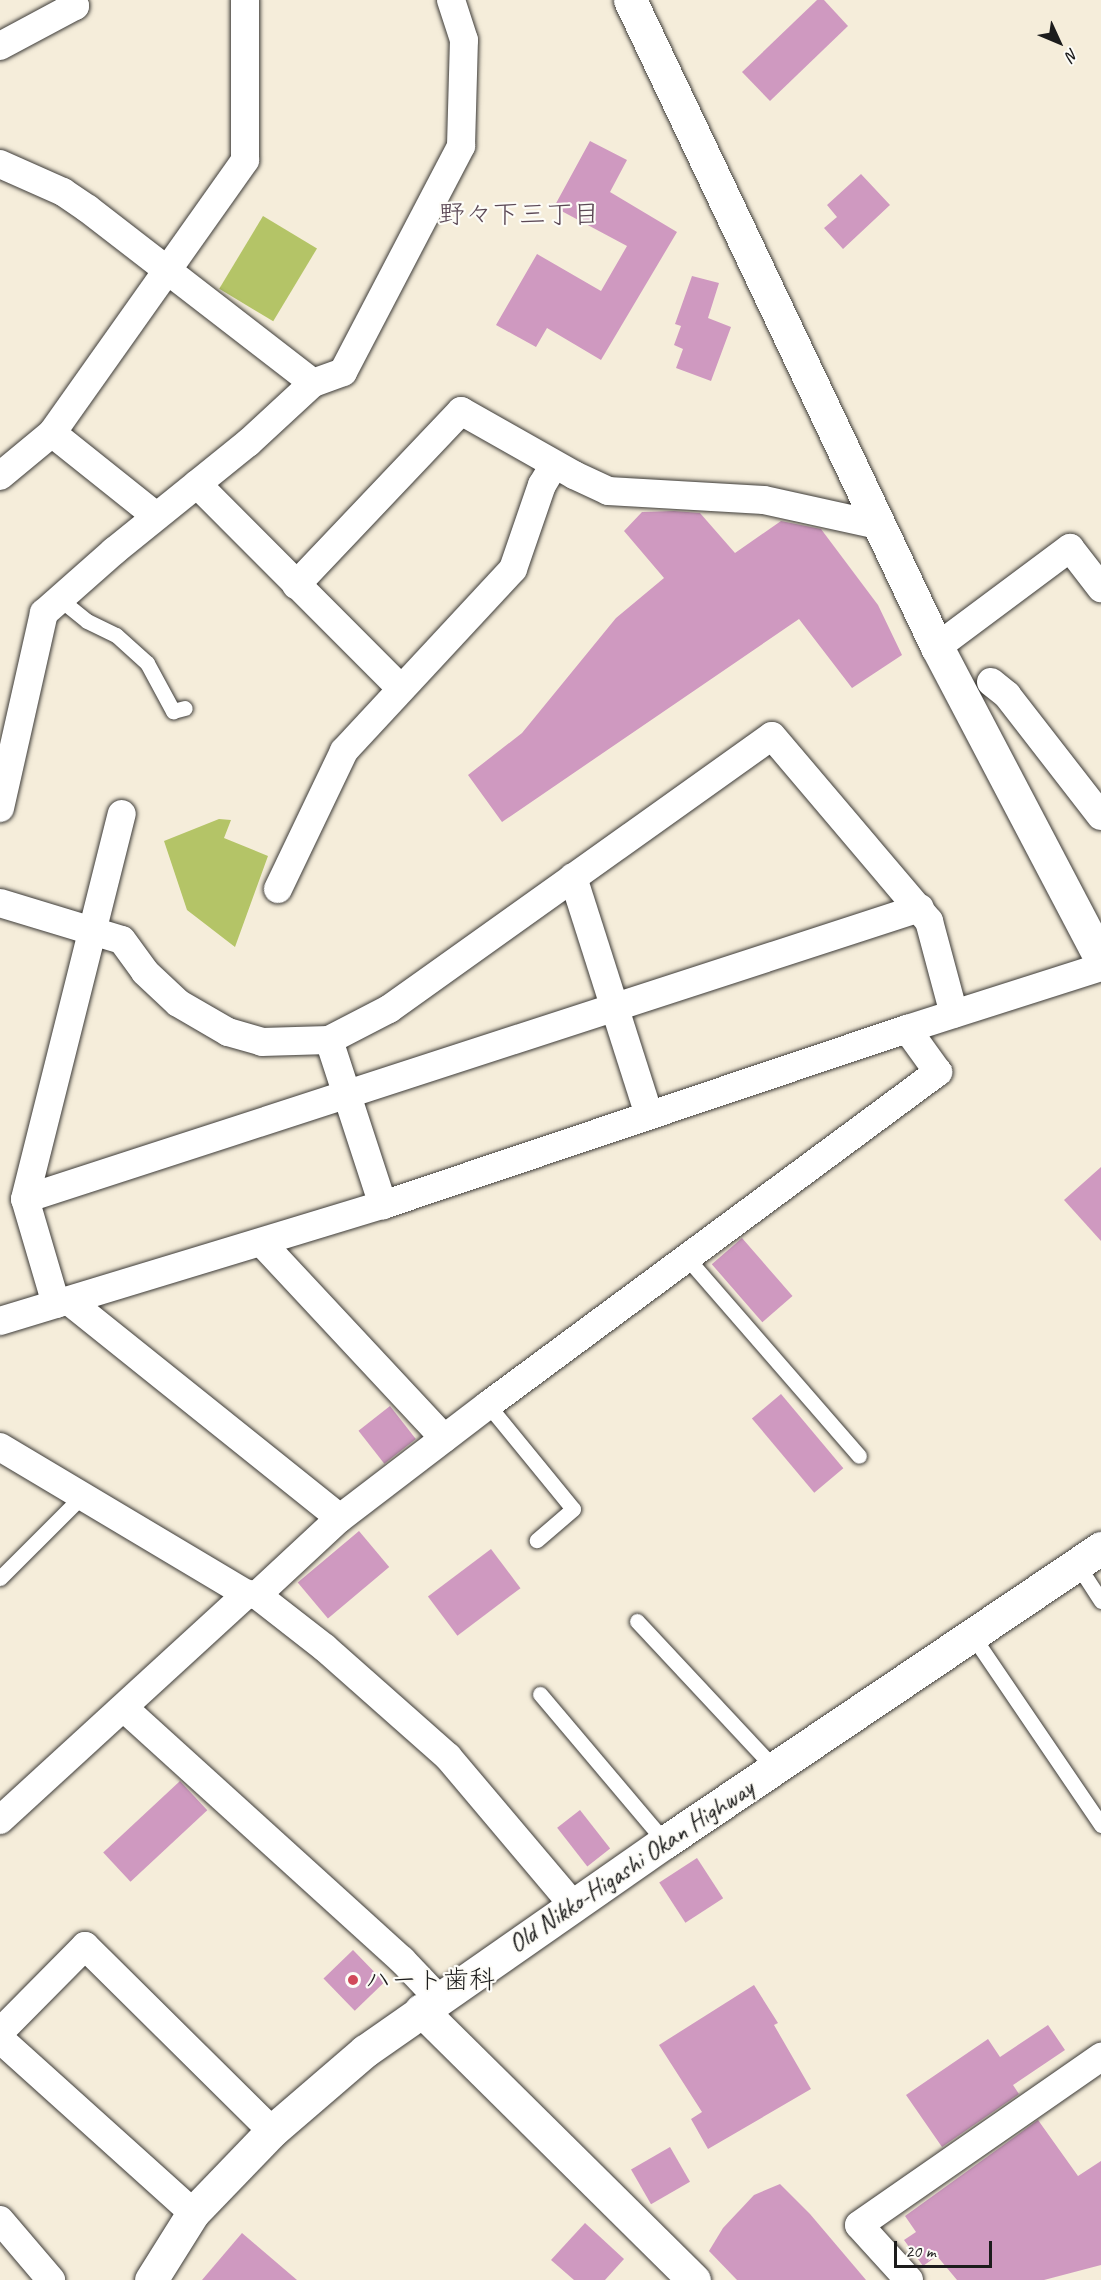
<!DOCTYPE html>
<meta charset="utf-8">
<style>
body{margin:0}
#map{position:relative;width:1101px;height:2280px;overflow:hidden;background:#f5edda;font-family:Caveat,"Klee One",sans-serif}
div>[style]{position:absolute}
.green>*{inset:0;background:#b4c467;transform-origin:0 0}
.building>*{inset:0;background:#cf99c0;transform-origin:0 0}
.roads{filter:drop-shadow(0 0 2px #3d3b38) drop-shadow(0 0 2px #3d3b38)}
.lane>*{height:15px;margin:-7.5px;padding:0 7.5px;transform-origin:7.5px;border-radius:7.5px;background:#fff}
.street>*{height:28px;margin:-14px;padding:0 14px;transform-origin:14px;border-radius:14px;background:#fff}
.secondary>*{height:33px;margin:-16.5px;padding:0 16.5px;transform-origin:16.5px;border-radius:16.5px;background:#fff}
.dots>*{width:16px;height:16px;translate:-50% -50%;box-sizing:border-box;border:3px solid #fdfcf7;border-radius:50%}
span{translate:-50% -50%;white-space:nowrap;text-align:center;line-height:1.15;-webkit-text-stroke:4.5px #fdfcf7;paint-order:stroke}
.street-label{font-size:26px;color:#1c1c1c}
.poi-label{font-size:26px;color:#1c1c1c}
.left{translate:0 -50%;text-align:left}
.neighbourhood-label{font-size:27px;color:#5b4855}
.north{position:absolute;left:1029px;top:12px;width:60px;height:60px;-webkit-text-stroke:4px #fdfcf7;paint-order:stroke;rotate:134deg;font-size:16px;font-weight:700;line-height:24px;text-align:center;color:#1c1c1c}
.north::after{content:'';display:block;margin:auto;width:21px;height:27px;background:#1c1c1c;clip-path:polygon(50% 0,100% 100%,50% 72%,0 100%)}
.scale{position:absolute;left:894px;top:2241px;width:98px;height:27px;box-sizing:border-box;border:3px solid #1c1c1c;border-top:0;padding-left:8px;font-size:18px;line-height:21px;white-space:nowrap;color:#1c1c1c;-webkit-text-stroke:4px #fdfcf7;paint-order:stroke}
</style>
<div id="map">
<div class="green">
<i style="left:263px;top:216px;width:63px;height:85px;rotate:31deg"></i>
<i style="clip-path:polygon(219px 819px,231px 820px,224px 838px,268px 856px,235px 947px,187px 910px,164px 841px)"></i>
</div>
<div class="building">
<i style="clip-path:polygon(817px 0,824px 0,848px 26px,770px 101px,742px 72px)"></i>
<i style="clip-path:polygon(590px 141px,627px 160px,610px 192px,677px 232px,601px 360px,547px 328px,536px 347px,496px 325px,537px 254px,601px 291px,627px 246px,554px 207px)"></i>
<i style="clip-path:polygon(861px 174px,890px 205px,843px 249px,824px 228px,837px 217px,827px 205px)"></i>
<i style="clip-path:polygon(692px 276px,719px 283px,708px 318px,731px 327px,711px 381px,676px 368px,683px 349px,674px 345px,681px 326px,675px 324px)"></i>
<i style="clip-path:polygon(674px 511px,700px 513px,735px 553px,781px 521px,821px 529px,878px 605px,902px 655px,852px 688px,799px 619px,502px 822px,468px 775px,522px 733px,616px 618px,664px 578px,624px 531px,642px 512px)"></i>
<i style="clip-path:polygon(1101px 1167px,1101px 1241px,1064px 1200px)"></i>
<i style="left:742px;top:1238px;width:77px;height:40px;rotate:49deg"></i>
<i style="left:781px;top:1394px;width:97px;height:38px;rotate:50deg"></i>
<i style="left:390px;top:1406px;width:42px;height:40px;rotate:52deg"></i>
<i style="left:359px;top:1531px;width:47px;height:80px;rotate:50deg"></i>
<i style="left:491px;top:1549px;width:49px;height:79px;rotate:53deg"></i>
<i style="left:180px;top:1781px;width:40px;height:105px;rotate:47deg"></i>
<i style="left:580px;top:1810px;width:49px;height:29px;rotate:52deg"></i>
<i style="left:697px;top:1858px;width:48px;height:45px;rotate:57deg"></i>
<i style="left:353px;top:1950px;width:45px;height:41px;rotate:46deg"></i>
<i style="clip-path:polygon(754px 1985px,778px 2023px,774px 2025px,811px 2089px,708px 2149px,691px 2119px,702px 2112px,659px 2045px)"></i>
<i style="clip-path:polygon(1048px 2025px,1065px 2050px,1013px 2085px,1019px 2094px,942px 2147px,906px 2095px,988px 2039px,1000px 2057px)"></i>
<i style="clip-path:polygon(1038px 2120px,1078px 2176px,1101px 2161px,1101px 2265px,1044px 2280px,957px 2280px,937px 2256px,923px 2266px,904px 2240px,916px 2232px,905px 2216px)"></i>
<i style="left:670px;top:2147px;width:40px;height:45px;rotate:60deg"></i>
<i style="clip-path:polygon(780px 2184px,810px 2214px,866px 2280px,737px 2280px,709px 2251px,723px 2228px,754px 2195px)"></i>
<i style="clip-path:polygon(585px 2223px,624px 2259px,605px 2280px,574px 2280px,551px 2260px)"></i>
<i style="clip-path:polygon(242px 2233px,297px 2280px,202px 2280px)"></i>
</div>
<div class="roads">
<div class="lane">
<i style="left:61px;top:600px;width:33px;rotate:39deg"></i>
<i style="left:87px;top:621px;width:32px;rotate:26deg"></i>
<i style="left:116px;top:635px;width:42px;rotate:42.1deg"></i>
<i style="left:147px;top:663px;width:55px;rotate:61.6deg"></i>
<i style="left:173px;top:711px;width:12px;rotate:-14deg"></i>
<i style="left:687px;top:1258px;width:262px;rotate:49deg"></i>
<i style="left:488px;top:1405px;width:134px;rotate:50.7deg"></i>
<i style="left:573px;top:1509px;width:48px;rotate:139.3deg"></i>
<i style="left:1077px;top:1564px;width:44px;rotate:57deg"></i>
<i style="left:0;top:1578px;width:117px;rotate:-45deg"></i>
<i style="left:637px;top:1621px;width:201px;rotate:47deg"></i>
<i style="left:972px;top:1635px;width:230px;rotate:55.8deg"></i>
<i style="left:540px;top:1694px;width:194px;rotate:49.8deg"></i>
</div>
<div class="street">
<i style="left:0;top:46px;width:85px;rotate:-28.1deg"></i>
<i style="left:75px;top:6px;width:8px;rotate:-130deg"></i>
<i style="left:0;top:164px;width:69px;rotate:24deg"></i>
<i style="left:63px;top:192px;width:30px;rotate:34deg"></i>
<i style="left:88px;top:209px;width:284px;rotate:37.7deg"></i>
<i style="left:52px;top:433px;width:133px;rotate:38.6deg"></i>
<i style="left:0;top:476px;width:67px;rotate:-39.6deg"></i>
<i style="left:52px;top:433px;width:334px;rotate:-54.7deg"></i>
<i style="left:245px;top:160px;width:160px;rotate:-90deg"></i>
<i style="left:197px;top:484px;width:289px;rotate:45.1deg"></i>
<i style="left:296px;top:585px;width:240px;rotate:-46.5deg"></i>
<i style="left:461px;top:411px;width:130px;rotate:29.5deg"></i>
<i style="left:574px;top:475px;width:38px;rotate:25deg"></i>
<i style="left:608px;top:491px;width:156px;rotate:3.3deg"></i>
<i style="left:764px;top:500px;width:117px;rotate:12.4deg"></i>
<i style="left:937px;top:647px;width:166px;rotate:-36.7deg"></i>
<i style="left:1070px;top:548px;width:51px;rotate:52.2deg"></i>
<i style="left:991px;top:682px;width:21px;rotate:39deg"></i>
<i style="left:1007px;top:695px;width:153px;rotate:52.2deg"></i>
<i style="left:0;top:808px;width:200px;rotate:-77.3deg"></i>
<i style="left:44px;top:613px;width:94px;rotate:-41.5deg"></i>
<i style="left:114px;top:551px;width:172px;rotate:-38.9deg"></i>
<i style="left:248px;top:443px;width:88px;rotate:-42.7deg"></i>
<i style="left:313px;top:383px;width:32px;rotate:-20deg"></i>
<i style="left:343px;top:372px;width:255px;rotate:-62.4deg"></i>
<i style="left:461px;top:146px;width:106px;rotate:-88.4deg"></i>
<i style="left:464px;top:40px;width:42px;rotate:-108deg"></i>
<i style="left:573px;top:877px;width:250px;rotate:72.3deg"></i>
<i style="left:278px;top:889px;width:153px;rotate:-64.4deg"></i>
<i style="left:344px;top:751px;width:248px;rotate:-47.1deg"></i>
<i style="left:513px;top:569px;width:89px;rotate:-71deg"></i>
<i style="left:542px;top:485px;width:23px;rotate:-59deg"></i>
<i style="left:0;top:903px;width:127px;rotate:16.9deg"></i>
<i style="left:122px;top:940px;width:39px;rotate:54deg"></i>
<i style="left:145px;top:972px;width:45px;rotate:43.2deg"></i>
<i style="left:178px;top:1003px;width:58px;rotate:30.1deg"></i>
<i style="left:228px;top:1032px;width:35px;rotate:16deg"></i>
<i style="left:262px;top:1042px;width:67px;rotate:-1.7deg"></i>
<i style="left:329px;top:1040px;width:68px;rotate:-27.3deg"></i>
<i style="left:389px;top:1009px;width:470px;rotate:-35.5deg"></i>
<i style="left:772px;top:736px;width:243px;rotate:49.7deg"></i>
<i style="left:929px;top:921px;width:96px;rotate:75deg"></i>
<i style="left:329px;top:1040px;width:174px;rotate:71.9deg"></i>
<i style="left:25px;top:1199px;width:941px;rotate:-18.01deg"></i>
<i style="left:262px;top:1243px;width:267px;rotate:47deg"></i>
<i style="left:69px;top:1301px;width:347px;rotate:38.7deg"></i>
<i style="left:56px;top:1304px;width:109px;rotate:-106.4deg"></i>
<i style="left:25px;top:1199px;width:397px;rotate:-75.9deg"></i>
<i style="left:0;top:1321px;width:400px;rotate:-16.9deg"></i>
<i style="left:383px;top:1205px;width:553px;rotate:-18.57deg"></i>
<i style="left:907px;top:1029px;width:204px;rotate:-17.7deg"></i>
<i style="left:0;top:1447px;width:287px;rotate:30.8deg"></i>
<i style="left:247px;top:1594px;width:10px;rotate:6deg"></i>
<i style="left:257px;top:1595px;width:86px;rotate:37.9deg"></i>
<i style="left:325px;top:1648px;width:164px;rotate:41.5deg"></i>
<i style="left:448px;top:1757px;width:194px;rotate:49.8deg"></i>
<i style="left:257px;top:1595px;width:113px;rotate:-42.9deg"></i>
<i style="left:340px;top:1518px;width:186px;rotate:-37.4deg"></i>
<i style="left:488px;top:1405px;width:560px;rotate:-36.5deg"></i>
<i style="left:938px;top:1072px;width:53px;rotate:-125.8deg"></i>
<i style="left:124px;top:1708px;width:375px;rotate:42.2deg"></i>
<i style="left:402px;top:1960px;width:52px;rotate:46.5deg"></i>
<i style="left:0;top:1820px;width:335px;rotate:-42.5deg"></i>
<i style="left:0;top:2032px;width:121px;rotate:-45.3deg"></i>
<i style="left:85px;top:1946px;width:263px;rotate:44.7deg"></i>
<i style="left:0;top:2039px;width:260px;rotate:42deg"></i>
<i style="left:0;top:2220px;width:79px;rotate:49.6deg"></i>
<i style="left:909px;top:2280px;width:74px;rotate:-132.3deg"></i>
<i style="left:859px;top:2225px;width:295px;rotate:-34.8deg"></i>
</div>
<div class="secondary">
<i style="left:630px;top:0;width:716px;rotate:64.62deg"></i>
<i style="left:937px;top:647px;width:353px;rotate:62.3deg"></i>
<i style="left:421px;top:2010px;width:384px;rotate:44.7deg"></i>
<i style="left:151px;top:2280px;width:79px;rotate:-57.9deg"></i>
<i style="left:193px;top:2213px;width:114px;rotate:-46.1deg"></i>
<i style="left:272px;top:2131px;width:123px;rotate:-40.7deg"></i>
<i style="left:365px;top:2051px;width:366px;rotate:-34.9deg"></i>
<i style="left:665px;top:1842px;width:526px;rotate:-33.99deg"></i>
</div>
</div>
<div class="dots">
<i style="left:353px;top:1980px;background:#d1495b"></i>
</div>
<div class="street-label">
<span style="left:631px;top:1866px;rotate:-34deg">Old Nikko-Higashi Okan Highway</span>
</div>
<div class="poi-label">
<span class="left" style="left:365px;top:1980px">ハート歯科</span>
</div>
<div class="neighbourhood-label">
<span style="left:519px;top:215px">野々下三丁目</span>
</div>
<div class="north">N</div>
<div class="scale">20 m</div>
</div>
